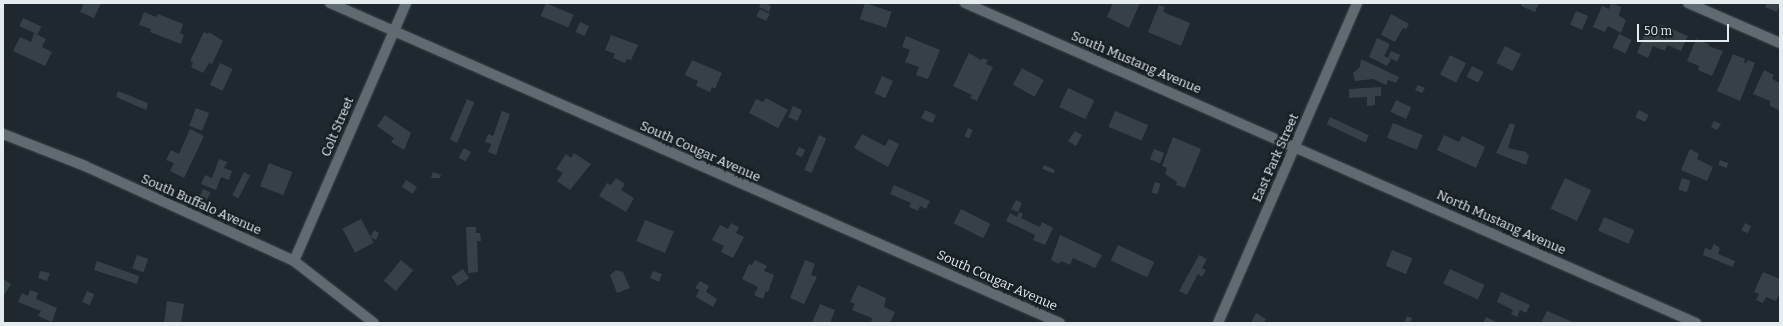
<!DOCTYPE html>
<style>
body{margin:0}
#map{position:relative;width:1783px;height:326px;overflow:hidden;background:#1e282e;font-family:Bitter,serif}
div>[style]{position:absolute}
.building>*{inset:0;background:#364147;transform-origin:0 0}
.roads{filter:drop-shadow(0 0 1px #3d464a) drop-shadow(0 0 1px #3d464a)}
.minor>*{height:10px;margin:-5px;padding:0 5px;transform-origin:5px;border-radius:5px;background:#5f6b71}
span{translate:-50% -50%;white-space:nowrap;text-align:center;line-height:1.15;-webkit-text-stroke:4px #151f24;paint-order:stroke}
.street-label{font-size:13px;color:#e5ecf0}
.frame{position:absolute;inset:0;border:4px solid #e5ecf0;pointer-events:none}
.scale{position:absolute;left:1637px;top:24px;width:92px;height:18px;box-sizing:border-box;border:2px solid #e5ecf0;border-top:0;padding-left:5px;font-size:12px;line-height:14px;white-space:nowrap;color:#e5ecf0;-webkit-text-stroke:3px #151f24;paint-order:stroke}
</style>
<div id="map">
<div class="building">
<i style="clip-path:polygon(84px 3px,101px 3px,94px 18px,80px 12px)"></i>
<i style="left:546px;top:3px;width:30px;height:14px;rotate:23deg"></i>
<i style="clip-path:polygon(761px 3px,767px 3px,771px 7px,769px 12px,759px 7px)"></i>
<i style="left:865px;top:3px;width:28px;height:17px;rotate:18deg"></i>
<i style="clip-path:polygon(1113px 3px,1140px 3px,1129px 28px,1107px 17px)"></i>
<i style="clip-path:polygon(1522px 3px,1539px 3px,1535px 12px,1521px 6px)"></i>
<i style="clip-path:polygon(1611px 3px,1621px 7px,1619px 16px,1626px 20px,1621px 33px,1608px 26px,1605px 32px,1593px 27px,1602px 6px,1609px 9px)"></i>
<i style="clip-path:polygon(1767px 3px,1780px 3px,1777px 12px,1765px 7px)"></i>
<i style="clip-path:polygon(1159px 5px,1165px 7px,1163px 11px,1168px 14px,1190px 23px,1181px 46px,1148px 32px)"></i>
<i style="left:760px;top:9px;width:11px;height:8px;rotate:27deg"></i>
<i style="left:1576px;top:11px;width:13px;height:15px;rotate:23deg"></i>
<i style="clip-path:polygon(144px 12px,156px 17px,158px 14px,183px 24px,180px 33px,184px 35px,181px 44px,150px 32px,151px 29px,139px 25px)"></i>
<i style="clip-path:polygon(1391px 14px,1409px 24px,1406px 29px,1403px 28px,1395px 42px,1381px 35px)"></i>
<i style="left:23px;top:18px;width:20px;height:9px;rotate:24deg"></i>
<i style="left:580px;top:22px;width:10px;height:11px;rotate:24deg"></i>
<i style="clip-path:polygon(1660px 24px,1688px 36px,1681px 51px,1667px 45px,1665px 51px,1653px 46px,1648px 58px,1637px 53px,1645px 33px,1655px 38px)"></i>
<i style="clip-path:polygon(204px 32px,208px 34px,209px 32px,223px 41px,212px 64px,209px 63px,203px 73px,191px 67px,193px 62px,190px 61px)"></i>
<i style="clip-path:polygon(34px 33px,46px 39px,42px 47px,52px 52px,45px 66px,13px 51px,20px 37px,31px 42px)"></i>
<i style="left:1619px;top:34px;width:14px;height:15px;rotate:25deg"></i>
<i style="clip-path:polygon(611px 35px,638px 45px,631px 60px,627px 59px,625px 63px,613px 58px,615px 54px,605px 50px)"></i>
<i style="clip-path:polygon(906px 36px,940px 50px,928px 79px,916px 75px,919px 67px,905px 62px,910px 50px,902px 47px)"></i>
<i style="clip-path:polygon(1377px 38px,1390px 44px,1384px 56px,1391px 59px,1387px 66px,1369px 57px)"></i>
<i style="clip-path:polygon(1696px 39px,1709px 44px,1708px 46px,1723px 51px,1712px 76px,1698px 70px,1699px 66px,1687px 61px)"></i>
<i style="left:1505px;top:46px;width:18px;height:19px;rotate:27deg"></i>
<i style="left:1391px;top:51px;width:10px;height:7px;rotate:24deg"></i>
<i style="clip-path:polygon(969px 53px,981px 60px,983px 58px,988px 60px,986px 64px,993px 67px,977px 101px,970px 98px,972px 95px,953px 86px)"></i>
<i style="clip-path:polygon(1733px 54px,1745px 59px,1744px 62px,1746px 63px,1748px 60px,1755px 63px,1740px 101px,1717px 91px)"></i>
<i style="left:1450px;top:55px;width:18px;height:22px;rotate:27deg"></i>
<i style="clip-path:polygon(1361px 59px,1399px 77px,1396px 83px,1388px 80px,1386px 85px,1373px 79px,1355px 81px,1353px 73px,1360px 67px)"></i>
<i style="clip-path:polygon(692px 60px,722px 73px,715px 89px,712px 87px,710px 92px,696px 86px,698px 81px,685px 75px)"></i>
<i style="left:220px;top:63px;width:14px;height:24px;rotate:25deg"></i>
<i style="left:1472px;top:66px;width:13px;height:12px;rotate:27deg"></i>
<i style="left:1022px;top:68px;width:25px;height:19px;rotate:29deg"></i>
<i style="clip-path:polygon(1764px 70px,1774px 75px,1772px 79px,1780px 83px,1779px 110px,1770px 106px,1770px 101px,1753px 94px)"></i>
<i style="left:882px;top:76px;width:12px;height:19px;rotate:24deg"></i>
<i style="clip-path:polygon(1418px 85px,1425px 88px,1422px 93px,1415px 90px)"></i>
<i style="clip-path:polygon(1381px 87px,1381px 96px,1375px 96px,1375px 105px,1367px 106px,1367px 97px,1349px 98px,1349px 89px)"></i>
<i style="left:1068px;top:88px;width:29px;height:21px;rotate:25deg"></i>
<i style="clip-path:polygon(118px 91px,148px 103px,146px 110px,116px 97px)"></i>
<i style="clip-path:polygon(766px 98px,788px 110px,778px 128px,749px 113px,756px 99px,763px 102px)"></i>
<i style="left:467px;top:99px;width:8px;height:44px;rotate:23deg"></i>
<i style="left:1396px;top:100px;width:17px;height:13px;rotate:25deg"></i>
<i style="left:793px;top:106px;width:10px;height:12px;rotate:24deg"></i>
<i style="left:196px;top:108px;width:14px;height:19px;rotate:21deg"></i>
<i style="left:925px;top:110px;width:12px;height:9px;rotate:24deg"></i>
<i style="left:1639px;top:110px;width:11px;height:8px;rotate:27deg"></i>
<i style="clip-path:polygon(502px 111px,510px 114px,496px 155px,488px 152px,491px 144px,485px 142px,488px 134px,493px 136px)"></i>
<i style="left:1115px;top:111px;width:36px;height:17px;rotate:23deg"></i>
<i style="clip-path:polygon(385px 115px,411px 133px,404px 150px,391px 142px,394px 138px,377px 126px)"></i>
<i style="left:1330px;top:117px;width:43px;height:8px;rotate:25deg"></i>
<i style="clip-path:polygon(1714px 121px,1721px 124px,1717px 130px,1711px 127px)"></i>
<i style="left:1393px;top:123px;width:32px;height:16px;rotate:22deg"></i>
<i style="clip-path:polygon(1510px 123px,1515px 125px,1508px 148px,1526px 152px,1529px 156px,1526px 165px,1496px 153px)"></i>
<i style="left:968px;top:128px;width:5px;height:9px;rotate:22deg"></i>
<i style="clip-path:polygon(190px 129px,204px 136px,184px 178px,170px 171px,174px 163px,166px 160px,171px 150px,179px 154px)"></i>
<i style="clip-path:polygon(1075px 131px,1082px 135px,1076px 146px,1068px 141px)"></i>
<i style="clip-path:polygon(862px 134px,885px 146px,889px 139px,899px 144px,888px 167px,854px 148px)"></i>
<i style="left:819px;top:135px;width:8px;height:38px;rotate:23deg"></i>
<i style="clip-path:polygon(1444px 135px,1459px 142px,1462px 136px,1485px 147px,1476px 168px,1437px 150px)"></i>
<i style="clip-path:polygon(1173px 137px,1201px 149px,1185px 188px,1176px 185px,1177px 182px,1165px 174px,1167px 168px,1162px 166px)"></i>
<i style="left:799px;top:147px;width:7px;height:8px;rotate:27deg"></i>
<i style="left:464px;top:148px;width:8px;height:11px;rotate:30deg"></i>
<i style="left:1154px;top:149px;width:11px;height:11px;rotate:22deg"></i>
<i style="clip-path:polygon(1690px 149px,1699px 154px,1697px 159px,1713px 167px,1707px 181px,1681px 170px)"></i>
<i style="clip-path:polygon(574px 153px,591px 164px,570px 190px,557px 181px,563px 173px,556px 169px,566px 154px,571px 158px)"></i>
<i style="clip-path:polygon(219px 159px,227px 162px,224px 168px,232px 171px,229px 180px,221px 177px,216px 190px,201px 184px,205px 175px,212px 178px)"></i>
<i style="left:1720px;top:160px;width:9px;height:5px;rotate:21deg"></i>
<i style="left:269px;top:163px;width:25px;height:25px;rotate:21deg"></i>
<i style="left:1044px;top:165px;width:12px;height:4px;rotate:24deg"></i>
<i style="left:244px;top:172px;width:7px;height:26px;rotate:27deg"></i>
<i style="clip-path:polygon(433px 172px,441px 175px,440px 178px,431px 178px)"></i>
<i style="clip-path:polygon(616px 178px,625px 184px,621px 190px,634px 198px,626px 212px,599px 196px,607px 183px,611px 185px)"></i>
<i style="left:1565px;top:178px;width:29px;height:34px;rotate:25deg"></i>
<i style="left:1682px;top:178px;width:9px;height:12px;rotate:18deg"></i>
<i style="left:406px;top:180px;width:13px;height:8px;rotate:32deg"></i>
<i style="left:1155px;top:182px;width:6px;height:11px;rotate:18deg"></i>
<i style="clip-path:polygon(894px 185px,930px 201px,926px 209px,920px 206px,918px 211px,909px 207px,911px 203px,890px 194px)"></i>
<i style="left:203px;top:189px;width:8px;height:10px;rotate:23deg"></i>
<i style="clip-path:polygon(1016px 200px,1022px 203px,1018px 212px,1011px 209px)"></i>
<i style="left:961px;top:209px;width:33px;height:16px;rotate:27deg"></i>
<i style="clip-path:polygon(1019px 212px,1023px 214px,1021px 218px,1040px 227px,1042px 222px,1053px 228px,1045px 245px,1033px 240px,1035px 235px,1006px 221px,1010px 213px,1017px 217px)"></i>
<i style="left:1604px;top:217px;width:33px;height:15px;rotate:23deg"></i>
<i style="left:361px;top:219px;width:27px;height:21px;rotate:62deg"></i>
<i style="left:645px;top:220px;width:31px;height:23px;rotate:22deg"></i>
<i style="clip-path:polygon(731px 223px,739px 227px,736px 233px,744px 237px,733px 258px,721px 252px,724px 246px,712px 240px,720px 225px,728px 229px)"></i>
<i style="left:1745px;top:223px;width:7px;height:8px;rotate:27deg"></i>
<i style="clip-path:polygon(466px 227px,476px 227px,476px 233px,480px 233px,481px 241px,477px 241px,478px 272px,468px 273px)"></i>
<i style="clip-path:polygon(374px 230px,379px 233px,376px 240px,370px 237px)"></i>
<i style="clip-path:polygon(1060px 235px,1102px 255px,1095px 268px,1073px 258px,1070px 265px,1061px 261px,1059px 264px,1051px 260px)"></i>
<i style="clip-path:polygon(1714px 244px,1720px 248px,1718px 254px,1735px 261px,1733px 267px,1703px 255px,1705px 248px,1711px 250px)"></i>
<i style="left:1118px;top:245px;width:40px;height:17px;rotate:25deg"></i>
<i style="left:1392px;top:250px;width:22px;height:17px;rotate:22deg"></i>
<i style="left:137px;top:255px;width:12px;height:14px;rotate:20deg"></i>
<i style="clip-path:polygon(1199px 255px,1207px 259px,1202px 268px,1206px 270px,1202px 277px,1198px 274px,1187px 295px,1179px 291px)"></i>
<i style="left:401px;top:260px;width:16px;height:27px;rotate:40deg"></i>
<i style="clip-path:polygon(755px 260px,767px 266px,764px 271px,774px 275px,768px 292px,766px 291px,763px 299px,754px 295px,758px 287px,742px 279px,749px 264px,752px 265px)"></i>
<i style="clip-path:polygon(805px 260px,815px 264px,811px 275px,817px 277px,804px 304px,790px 298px)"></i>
<i style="clip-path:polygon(97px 261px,139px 276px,137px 284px,94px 270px)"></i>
<i style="left:463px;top:269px;width:11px;height:14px;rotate:56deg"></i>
<i style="left:1450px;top:269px;width:38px;height:16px;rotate:25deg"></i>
<i style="clip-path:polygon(616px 270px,623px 272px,630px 288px,617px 293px,610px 275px)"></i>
<i style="clip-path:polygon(40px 271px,50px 273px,47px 281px,38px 278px)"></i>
<i style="clip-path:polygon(653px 271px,662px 274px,659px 282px,650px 278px)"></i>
<i style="clip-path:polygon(1763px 272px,1780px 279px,1780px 292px,1776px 301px,1766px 297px,1763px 303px,1756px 300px,1759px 294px,1754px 292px)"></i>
<i style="clip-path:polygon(3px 279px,11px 284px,3px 297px)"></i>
<i style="clip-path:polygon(700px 281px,709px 286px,706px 292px,717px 299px,713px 307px,696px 297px,699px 290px,695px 288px)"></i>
<i style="clip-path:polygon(858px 285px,886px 298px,884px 307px,895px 312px,890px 323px,871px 323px,872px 318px,852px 310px,855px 304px,850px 302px)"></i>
<i style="clip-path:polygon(30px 290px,38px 293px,36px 299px,57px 308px,52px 322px,38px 316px,41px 311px,18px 302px,22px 293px,28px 296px)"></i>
<i style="left:87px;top:291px;width:8px;height:12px;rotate:23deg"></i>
<i style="clip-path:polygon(1501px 292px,1530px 305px,1526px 313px,1520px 310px,1517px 317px,1511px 314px,1513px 310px,1497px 302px)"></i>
<i style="clip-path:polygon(167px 301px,184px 304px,181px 323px,164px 323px)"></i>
<i style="clip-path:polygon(820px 304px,835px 310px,830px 323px,812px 323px)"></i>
<i style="clip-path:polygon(1547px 311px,1575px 323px,1541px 323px)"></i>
<i style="clip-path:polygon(1256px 313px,1266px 319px,1264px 323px,1251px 323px)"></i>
<i style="clip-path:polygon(1407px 316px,1412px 318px,1410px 323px,1404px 323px)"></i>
<i style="clip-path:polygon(1486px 317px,1499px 323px,1483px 323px)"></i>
</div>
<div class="roads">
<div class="minor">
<i style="left:330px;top:3px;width:797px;rotate:23.67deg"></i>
<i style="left:965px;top:3px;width:798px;rotate:23.64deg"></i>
<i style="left:1688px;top:3px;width:100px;rotate:23.5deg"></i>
<i style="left:3px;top:134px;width:88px;rotate:21.3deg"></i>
<i style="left:85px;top:166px;width:230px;rotate:24.4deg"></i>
<i style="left:294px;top:261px;width:101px;rotate:37.8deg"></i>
<i style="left:294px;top:261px;width:281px;rotate:-66.5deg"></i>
<i style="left:1218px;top:323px;width:349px;rotate:-66.5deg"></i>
</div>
</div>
<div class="street-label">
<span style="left:1136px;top:63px;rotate:23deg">South Mustang Avenue</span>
<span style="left:338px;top:127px;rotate:-67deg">Colt Street</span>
<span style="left:700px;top:152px;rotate:24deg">South Cougar Avenue</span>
<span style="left:1276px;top:158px;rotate:-66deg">East Park Street</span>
<span style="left:201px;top:205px;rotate:24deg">South Buffalo Avenue</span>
<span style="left:1501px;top:223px;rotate:24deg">North Mustang Avenue</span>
<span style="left:997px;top:281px;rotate:24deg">South Cougar Avenue</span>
</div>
<div class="frame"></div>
<div class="scale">50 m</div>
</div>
